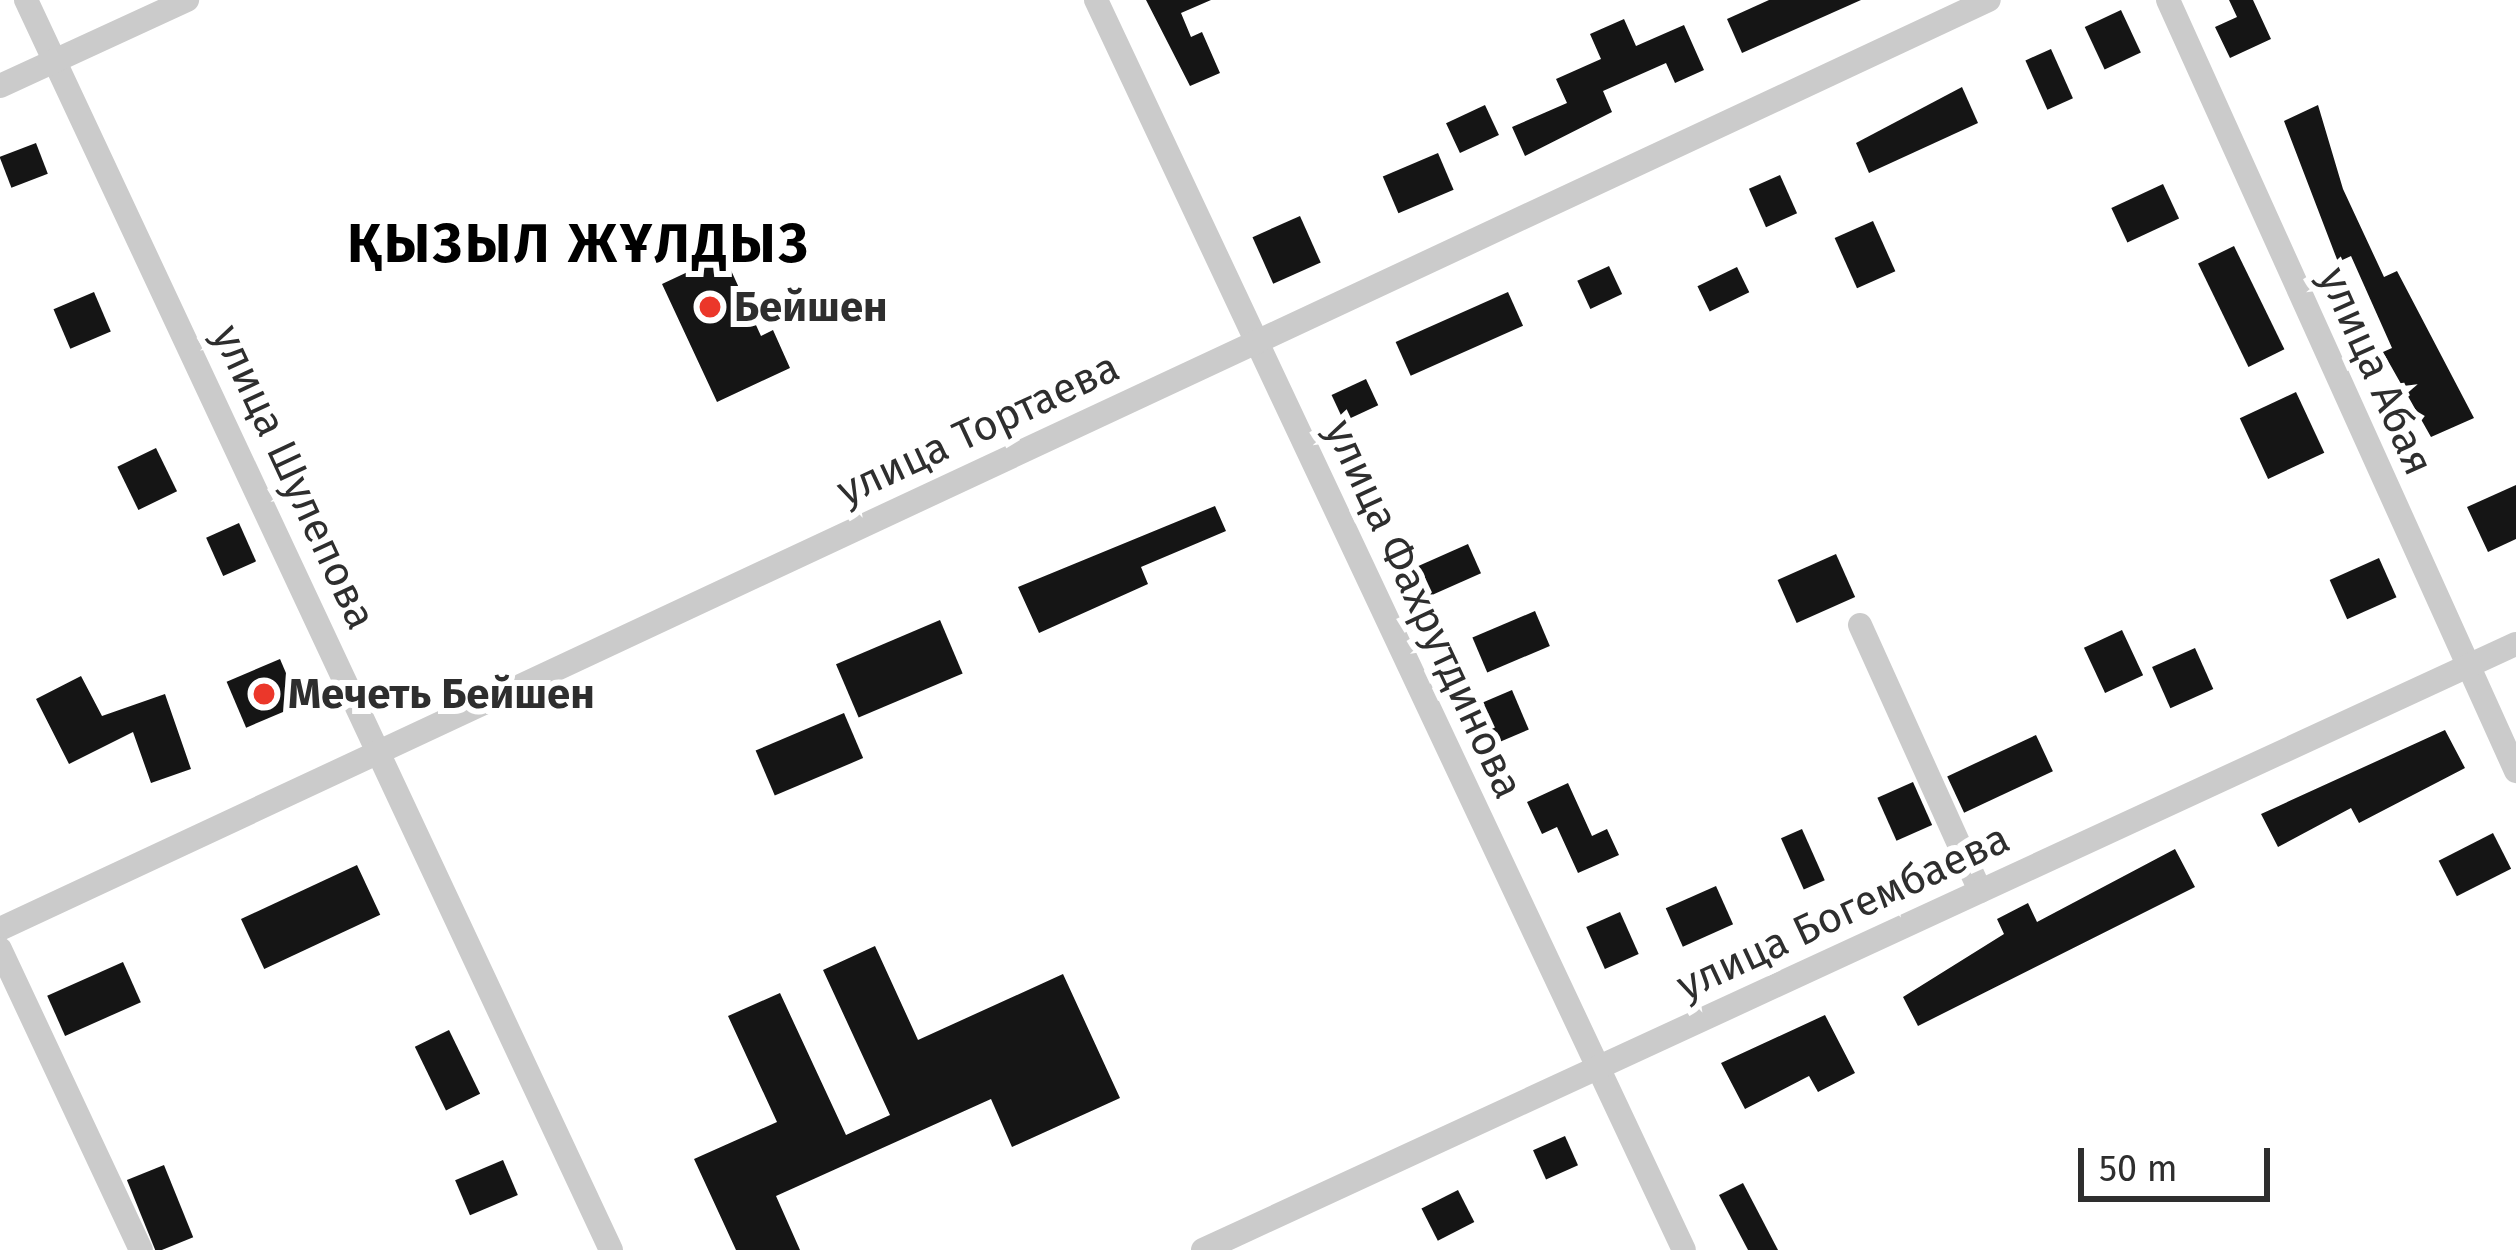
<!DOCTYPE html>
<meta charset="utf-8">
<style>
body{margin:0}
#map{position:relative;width:2516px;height:1250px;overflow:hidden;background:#fff;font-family:"Fira Sans",sans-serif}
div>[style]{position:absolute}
.building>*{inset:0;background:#151515;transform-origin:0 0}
.minor>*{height:24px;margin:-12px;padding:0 12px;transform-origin:12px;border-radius:12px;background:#cbcbcb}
.dots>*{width:33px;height:33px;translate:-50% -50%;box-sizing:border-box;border:6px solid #fff;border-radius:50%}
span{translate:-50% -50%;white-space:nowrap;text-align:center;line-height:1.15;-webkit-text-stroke:12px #fff;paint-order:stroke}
.poi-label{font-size:42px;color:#2e2e2e;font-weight:700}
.left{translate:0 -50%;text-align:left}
.street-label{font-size:42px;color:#2e2e2e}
.district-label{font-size:54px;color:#000;font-weight:700;letter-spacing:3px}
.scale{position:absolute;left:2078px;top:1148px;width:192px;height:54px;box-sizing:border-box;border:6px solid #2e2e2e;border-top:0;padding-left:15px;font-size:36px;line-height:42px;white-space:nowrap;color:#2e2e2e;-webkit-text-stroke:9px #fff;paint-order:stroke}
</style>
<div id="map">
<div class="building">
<i style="clip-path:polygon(1146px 0,1211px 0,1181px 13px,1191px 37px,1202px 32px,1220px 73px,1190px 86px)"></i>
<i style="clip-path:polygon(1769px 0,1861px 0,1742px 53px,1727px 19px)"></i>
<i style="clip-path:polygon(2229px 0,2253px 0,2271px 39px,2230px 58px,2215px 27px,2237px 17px)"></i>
<i style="left:2121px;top:10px;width:47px;height:40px;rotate:65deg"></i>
<i style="clip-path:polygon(1624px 19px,1636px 46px,1684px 25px,1704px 70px,1675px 83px,1666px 63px,1603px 91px,1612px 112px,1525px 156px,1512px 127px,1567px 103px,1556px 79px,1601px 59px,1590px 34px)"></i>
<i style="left:2051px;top:49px;width:54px;height:28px;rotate:66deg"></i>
<i style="clip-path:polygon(1962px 87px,1978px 123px,1869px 173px,1856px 143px)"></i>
<i style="left:1485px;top:105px;width:33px;height:43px;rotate:65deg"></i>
<i style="clip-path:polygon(2318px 105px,2343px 189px,2384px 277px,2397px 271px,2474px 418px,2431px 437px,2383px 352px,2392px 348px,2351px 256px,2338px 262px,2284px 121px)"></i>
<i style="left:36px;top:143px;width:33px;height:39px;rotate:69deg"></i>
<i style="left:1438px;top:153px;width:40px;height:60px;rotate:67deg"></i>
<i style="left:1780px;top:175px;width:42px;height:34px;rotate:66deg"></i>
<i style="left:2163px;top:184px;width:38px;height:57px;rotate:65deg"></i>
<i style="left:1300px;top:216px;width:51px;height:52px;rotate:66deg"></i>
<i style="left:1873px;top:221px;width:55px;height:42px;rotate:66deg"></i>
<i style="left:2234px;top:246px;width:115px;height:40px;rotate:64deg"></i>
<i style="clip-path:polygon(724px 255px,761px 336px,773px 330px,790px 368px,717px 402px,662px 284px)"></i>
<i style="left:1609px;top:266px;width:31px;height:35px;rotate:65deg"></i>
<i style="left:1737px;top:267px;width:28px;height:44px;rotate:64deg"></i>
<i style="left:94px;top:292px;width:43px;height:44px;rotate:67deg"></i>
<i style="left:1508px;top:292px;width:37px;height:123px;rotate:66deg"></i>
<i style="left:1366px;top:379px;width:29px;height:38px;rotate:65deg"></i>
<i style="left:2296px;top:392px;width:67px;height:62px;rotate:65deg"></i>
<i style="left:156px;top:448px;width:48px;height:43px;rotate:64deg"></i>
<i style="clip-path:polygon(2516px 485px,2516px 539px,2488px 552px,2467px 507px)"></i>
<i style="clip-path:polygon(1215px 506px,1226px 531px,1141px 567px,1148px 584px,1039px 633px,1018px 587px)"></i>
<i style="left:239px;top:523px;width:42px;height:36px;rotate:66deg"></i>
<i style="left:1468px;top:544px;width:32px;height:58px;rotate:66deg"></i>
<i style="left:1836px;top:554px;width:47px;height:64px;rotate:66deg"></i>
<i style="left:2379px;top:558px;width:43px;height:54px;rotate:66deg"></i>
<i style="left:1535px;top:611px;width:38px;height:68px;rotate:67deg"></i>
<i style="left:940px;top:620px;width:58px;height:113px;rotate:67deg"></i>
<i style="left:2122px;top:630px;width:50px;height:42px;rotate:65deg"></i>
<i style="left:2195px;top:648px;width:45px;height:47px;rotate:66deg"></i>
<i style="left:280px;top:659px;width:50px;height:58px;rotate:67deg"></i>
<i style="clip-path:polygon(81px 676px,102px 716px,165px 694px,191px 769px,151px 783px,133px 732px,69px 764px,36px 699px)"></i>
<i style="left:1512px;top:690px;width:43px;height:35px;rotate:67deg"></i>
<i style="left:844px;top:713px;width:49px;height:96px;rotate:67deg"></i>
<i style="clip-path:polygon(2445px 730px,2465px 768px,2359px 823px,2351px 808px,2278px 847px,2261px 814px)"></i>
<i style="left:2036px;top:735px;width:40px;height:98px;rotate:65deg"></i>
<i style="left:1913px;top:782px;width:47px;height:39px;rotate:66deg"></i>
<i style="clip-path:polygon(1568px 783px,1592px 836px,1607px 829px,1619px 855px,1578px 873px,1557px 827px,1542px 834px,1527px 802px)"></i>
<i style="left:1802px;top:829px;width:56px;height:23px;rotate:66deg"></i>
<i style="left:2493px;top:833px;width:40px;height:61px;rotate:63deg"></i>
<i style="clip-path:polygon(2175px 849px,2195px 887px,1918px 1026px,1903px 997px,2004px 934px,1997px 919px,2028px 903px,2037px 922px)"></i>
<i style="left:357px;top:865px;width:55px;height:128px;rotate:65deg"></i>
<i style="left:1716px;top:886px;width:42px;height:55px;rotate:66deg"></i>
<i style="left:1620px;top:912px;width:46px;height:37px;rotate:66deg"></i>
<i style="clip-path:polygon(875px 946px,918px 1040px,1063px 974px,1120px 1098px,1012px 1147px,991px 1099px,776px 1196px,800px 1250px,736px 1250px,694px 1159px,777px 1122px,728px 1016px,780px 993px,846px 1135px,890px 1115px,823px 970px)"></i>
<i style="left:123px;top:962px;width:44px;height:83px;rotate:66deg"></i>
<i style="clip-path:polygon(1825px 1015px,1855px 1073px,1818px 1092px,1809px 1076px,1745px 1109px,1721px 1063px)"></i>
<i style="left:449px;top:1030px;width:71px;height:38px;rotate:64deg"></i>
<i style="left:1565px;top:1136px;width:32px;height:35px;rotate:66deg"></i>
<i style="left:503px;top:1160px;width:38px;height:52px;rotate:67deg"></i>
<i style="left:164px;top:1165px;width:78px;height:40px;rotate:68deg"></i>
<i style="clip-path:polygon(1743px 1183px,1778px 1250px,1748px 1250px,1719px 1195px)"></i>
<i style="left:1458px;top:1190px;width:36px;height:41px;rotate:63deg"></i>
</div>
<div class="minor">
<i style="left:26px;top:0;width:1380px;rotate:64.92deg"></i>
<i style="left:1096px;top:0;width:1381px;rotate:64.81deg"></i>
<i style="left:2168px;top:0;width:846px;rotate:65.71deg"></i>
<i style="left:0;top:86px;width:206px;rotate:-24.7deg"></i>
<i style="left:1860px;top:625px;width:292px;rotate:65.7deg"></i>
<i style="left:0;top:929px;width:2195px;rotate:-25.04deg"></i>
<i style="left:0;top:949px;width:332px;rotate:64.9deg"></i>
<i style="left:1203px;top:1250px;width:1446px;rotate:-24.78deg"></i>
</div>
<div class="dots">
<i style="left:710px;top:307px;background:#eb372a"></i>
<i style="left:264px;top:694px;background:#eb372a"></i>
</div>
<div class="poi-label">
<span class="left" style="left:734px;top:307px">Бейшен</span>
<span class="left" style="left:288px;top:694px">Мечеть Бейшен</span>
</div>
<div class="street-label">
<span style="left:2376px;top:371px;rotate:66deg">улица Абая</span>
<span style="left:978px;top:429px;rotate:-25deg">улица Тортаева</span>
<span style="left:294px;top:477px;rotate:65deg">улица Шулепова</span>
<span style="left:1424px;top:609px;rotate:65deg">улица Фахрутдинова</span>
<span style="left:1843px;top:912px;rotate:-25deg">улица Богембаева</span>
</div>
<div class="district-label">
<span style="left:579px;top:244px">ҚЫЗЫЛ ЖҰЛДЫЗ</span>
</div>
<div class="scale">50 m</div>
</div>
